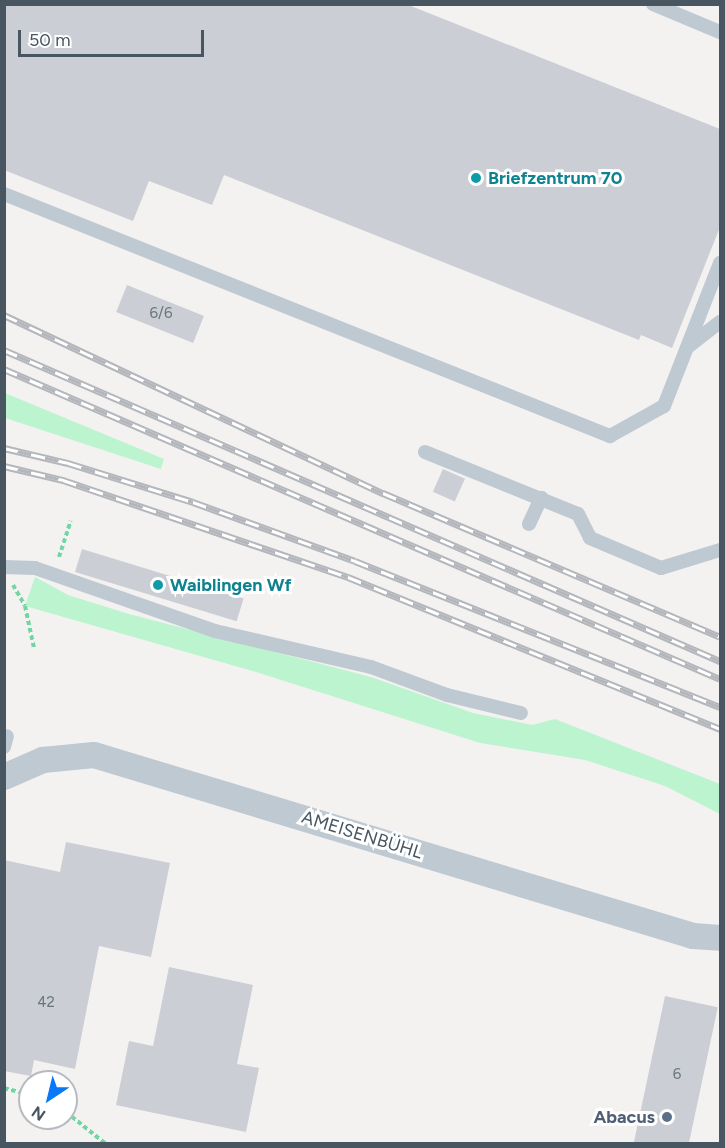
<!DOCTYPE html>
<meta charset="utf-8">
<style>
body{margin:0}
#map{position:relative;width:725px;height:1148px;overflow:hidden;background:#f4f1f1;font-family:Figtree,sans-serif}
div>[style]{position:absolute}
.green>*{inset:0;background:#bdf4d0}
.building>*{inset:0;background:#cbced4;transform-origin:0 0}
.path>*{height:4px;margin-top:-2px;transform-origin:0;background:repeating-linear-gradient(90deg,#71d6a1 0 4.5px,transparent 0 7.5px)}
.service>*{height:14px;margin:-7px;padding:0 7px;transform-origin:7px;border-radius:7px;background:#bec9d2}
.minor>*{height:26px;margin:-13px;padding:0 13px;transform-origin:13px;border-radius:13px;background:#bec9d2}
.rail>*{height:7px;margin-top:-3.5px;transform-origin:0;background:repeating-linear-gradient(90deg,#fff 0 14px,#b3b7bc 0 28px);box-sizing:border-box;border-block:2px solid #b3b7bc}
.dots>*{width:16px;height:16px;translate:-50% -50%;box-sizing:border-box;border:3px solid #fff;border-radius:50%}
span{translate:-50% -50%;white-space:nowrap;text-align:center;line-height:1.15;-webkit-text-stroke:6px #fff;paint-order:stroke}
.number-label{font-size:15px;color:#68747e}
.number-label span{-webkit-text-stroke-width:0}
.culture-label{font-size:18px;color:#0d838f;font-weight:700}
.left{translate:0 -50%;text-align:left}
.street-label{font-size:18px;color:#475661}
.service-label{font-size:18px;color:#4e5e75;font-weight:700}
.right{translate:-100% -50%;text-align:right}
.frame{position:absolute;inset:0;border:6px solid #475661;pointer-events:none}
.north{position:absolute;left:18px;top:1070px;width:60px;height:60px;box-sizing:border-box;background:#fff;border:2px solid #b5bbc0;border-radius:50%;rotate:215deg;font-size:16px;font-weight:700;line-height:24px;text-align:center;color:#475661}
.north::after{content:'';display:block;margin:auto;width:21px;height:27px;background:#0778f8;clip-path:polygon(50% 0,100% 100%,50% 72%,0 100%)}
.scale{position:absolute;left:18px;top:30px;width:186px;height:27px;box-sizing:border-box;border:3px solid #475661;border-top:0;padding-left:8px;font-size:18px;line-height:21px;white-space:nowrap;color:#475661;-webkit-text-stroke:4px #fff;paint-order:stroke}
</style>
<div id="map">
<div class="green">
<i style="clip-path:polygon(5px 393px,164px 459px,161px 469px,5px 418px)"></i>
<i style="clip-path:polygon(35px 577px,68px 595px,129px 614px,371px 677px,473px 713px,532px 725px,555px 719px,720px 784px,720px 814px,665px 786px,585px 760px,480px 743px,256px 672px,25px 606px)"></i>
</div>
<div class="building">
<i style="clip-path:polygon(4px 4px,406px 4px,720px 129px,720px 227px,672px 348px,641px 335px,639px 340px,224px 175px,212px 205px,149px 181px,133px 221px,4px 170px)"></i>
<i style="left:127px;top:285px;width:83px;height:29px;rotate:22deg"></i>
<i style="left:443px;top:469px;width:24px;height:25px;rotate:24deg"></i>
<i style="left:82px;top:549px;width:169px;height:24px;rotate:17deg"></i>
<i style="clip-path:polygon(66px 842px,170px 863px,151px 957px,99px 946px,75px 1069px,34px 1060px,31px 1076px,4px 1071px,4px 860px,60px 872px)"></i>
<i style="clip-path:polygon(169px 967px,253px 985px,237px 1064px,259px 1068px,246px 1132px,116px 1105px,129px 1041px,153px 1046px)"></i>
<i style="left:665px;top:996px;width:54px;height:150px;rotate:12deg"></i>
</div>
<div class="path">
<i style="left:59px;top:557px;width:38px;rotate:-72deg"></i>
<i style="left:13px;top:585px;width:24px;rotate:60deg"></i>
<i style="left:25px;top:606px;width:43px;rotate:77.9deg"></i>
<i style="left:4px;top:1088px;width:27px;rotate:15deg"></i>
<i style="left:66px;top:1112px;width:51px;rotate:38.7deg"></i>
</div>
<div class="service">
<i style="left:653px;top:4px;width:73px;rotate:22.7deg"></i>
<i style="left:4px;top:194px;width:653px;rotate:21.77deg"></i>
<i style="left:610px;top:436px;width:62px;rotate:-29.1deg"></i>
<i style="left:664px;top:406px;width:154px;rotate:-68.6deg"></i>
<i style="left:689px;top:346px;width:39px;rotate:-38deg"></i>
<i style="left:425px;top:452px;width:165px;rotate:22.1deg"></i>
<i style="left:578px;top:514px;width:27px;rotate:63deg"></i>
<i style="left:590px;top:538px;width:77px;rotate:22.9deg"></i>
<i style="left:661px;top:568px;width:62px;rotate:-17deg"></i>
<i style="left:529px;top:524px;width:29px;rotate:-65deg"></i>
<i style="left:4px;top:567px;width:31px;rotate:2deg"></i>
<i style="left:35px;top:568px;width:191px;rotate:19.3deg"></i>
<i style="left:215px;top:631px;width:160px;rotate:13deg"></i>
<i style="left:371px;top:667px;width:81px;rotate:20.2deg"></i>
<i style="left:447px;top:695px;width:76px;rotate:13.7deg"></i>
<i style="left:4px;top:747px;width:11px;rotate:-75deg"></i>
</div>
<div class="minor">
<i style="left:4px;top:777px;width:43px;rotate:-23.6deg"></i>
<i style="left:43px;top:760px;width:51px;rotate:-5.6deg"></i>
<i style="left:94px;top:755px;width:626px;rotate:16.81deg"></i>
<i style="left:693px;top:936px;width:27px;rotate:4deg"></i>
</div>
<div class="rail">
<i style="left:4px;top:315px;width:419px;rotate:25.2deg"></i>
<i style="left:383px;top:493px;width:366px;rotate:23.1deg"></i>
<i style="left:4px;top:350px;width:781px;rotate:23.48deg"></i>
<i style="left:4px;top:369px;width:780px;rotate:23.41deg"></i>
<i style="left:4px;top:448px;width:66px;rotate:13.2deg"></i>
<i style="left:68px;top:463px;width:131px;rotate:17.3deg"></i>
<i style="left:193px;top:502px;width:172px;rotate:20deg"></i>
<i style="left:355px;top:561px;width:393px;rotate:21.8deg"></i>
<i style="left:4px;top:466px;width:61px;rotate:13.3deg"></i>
<i style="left:63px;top:480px;width:301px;rotate:18.8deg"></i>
<i style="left:348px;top:577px;width:402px;rotate:22.2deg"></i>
</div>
<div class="dots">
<i style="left:476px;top:178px;background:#0f9aa8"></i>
<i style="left:158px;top:585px;background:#0f9aa8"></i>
<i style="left:667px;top:1117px;background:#5c6f8a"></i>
</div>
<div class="number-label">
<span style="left:161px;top:314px">6/6</span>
<span style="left:46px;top:1003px">42</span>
<span style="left:677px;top:1075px">6</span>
</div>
<div class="culture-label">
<span class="left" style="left:488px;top:178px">Briefzentrum 70</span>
<span class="left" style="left:170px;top:585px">Waiblingen Wf</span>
</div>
<div class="street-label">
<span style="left:362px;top:835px;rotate:17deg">AMEISENBÜHL</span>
</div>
<div class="service-label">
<span class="right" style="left:655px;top:1117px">Abacus</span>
</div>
<div class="frame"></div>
<div class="north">N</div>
<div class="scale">50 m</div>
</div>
